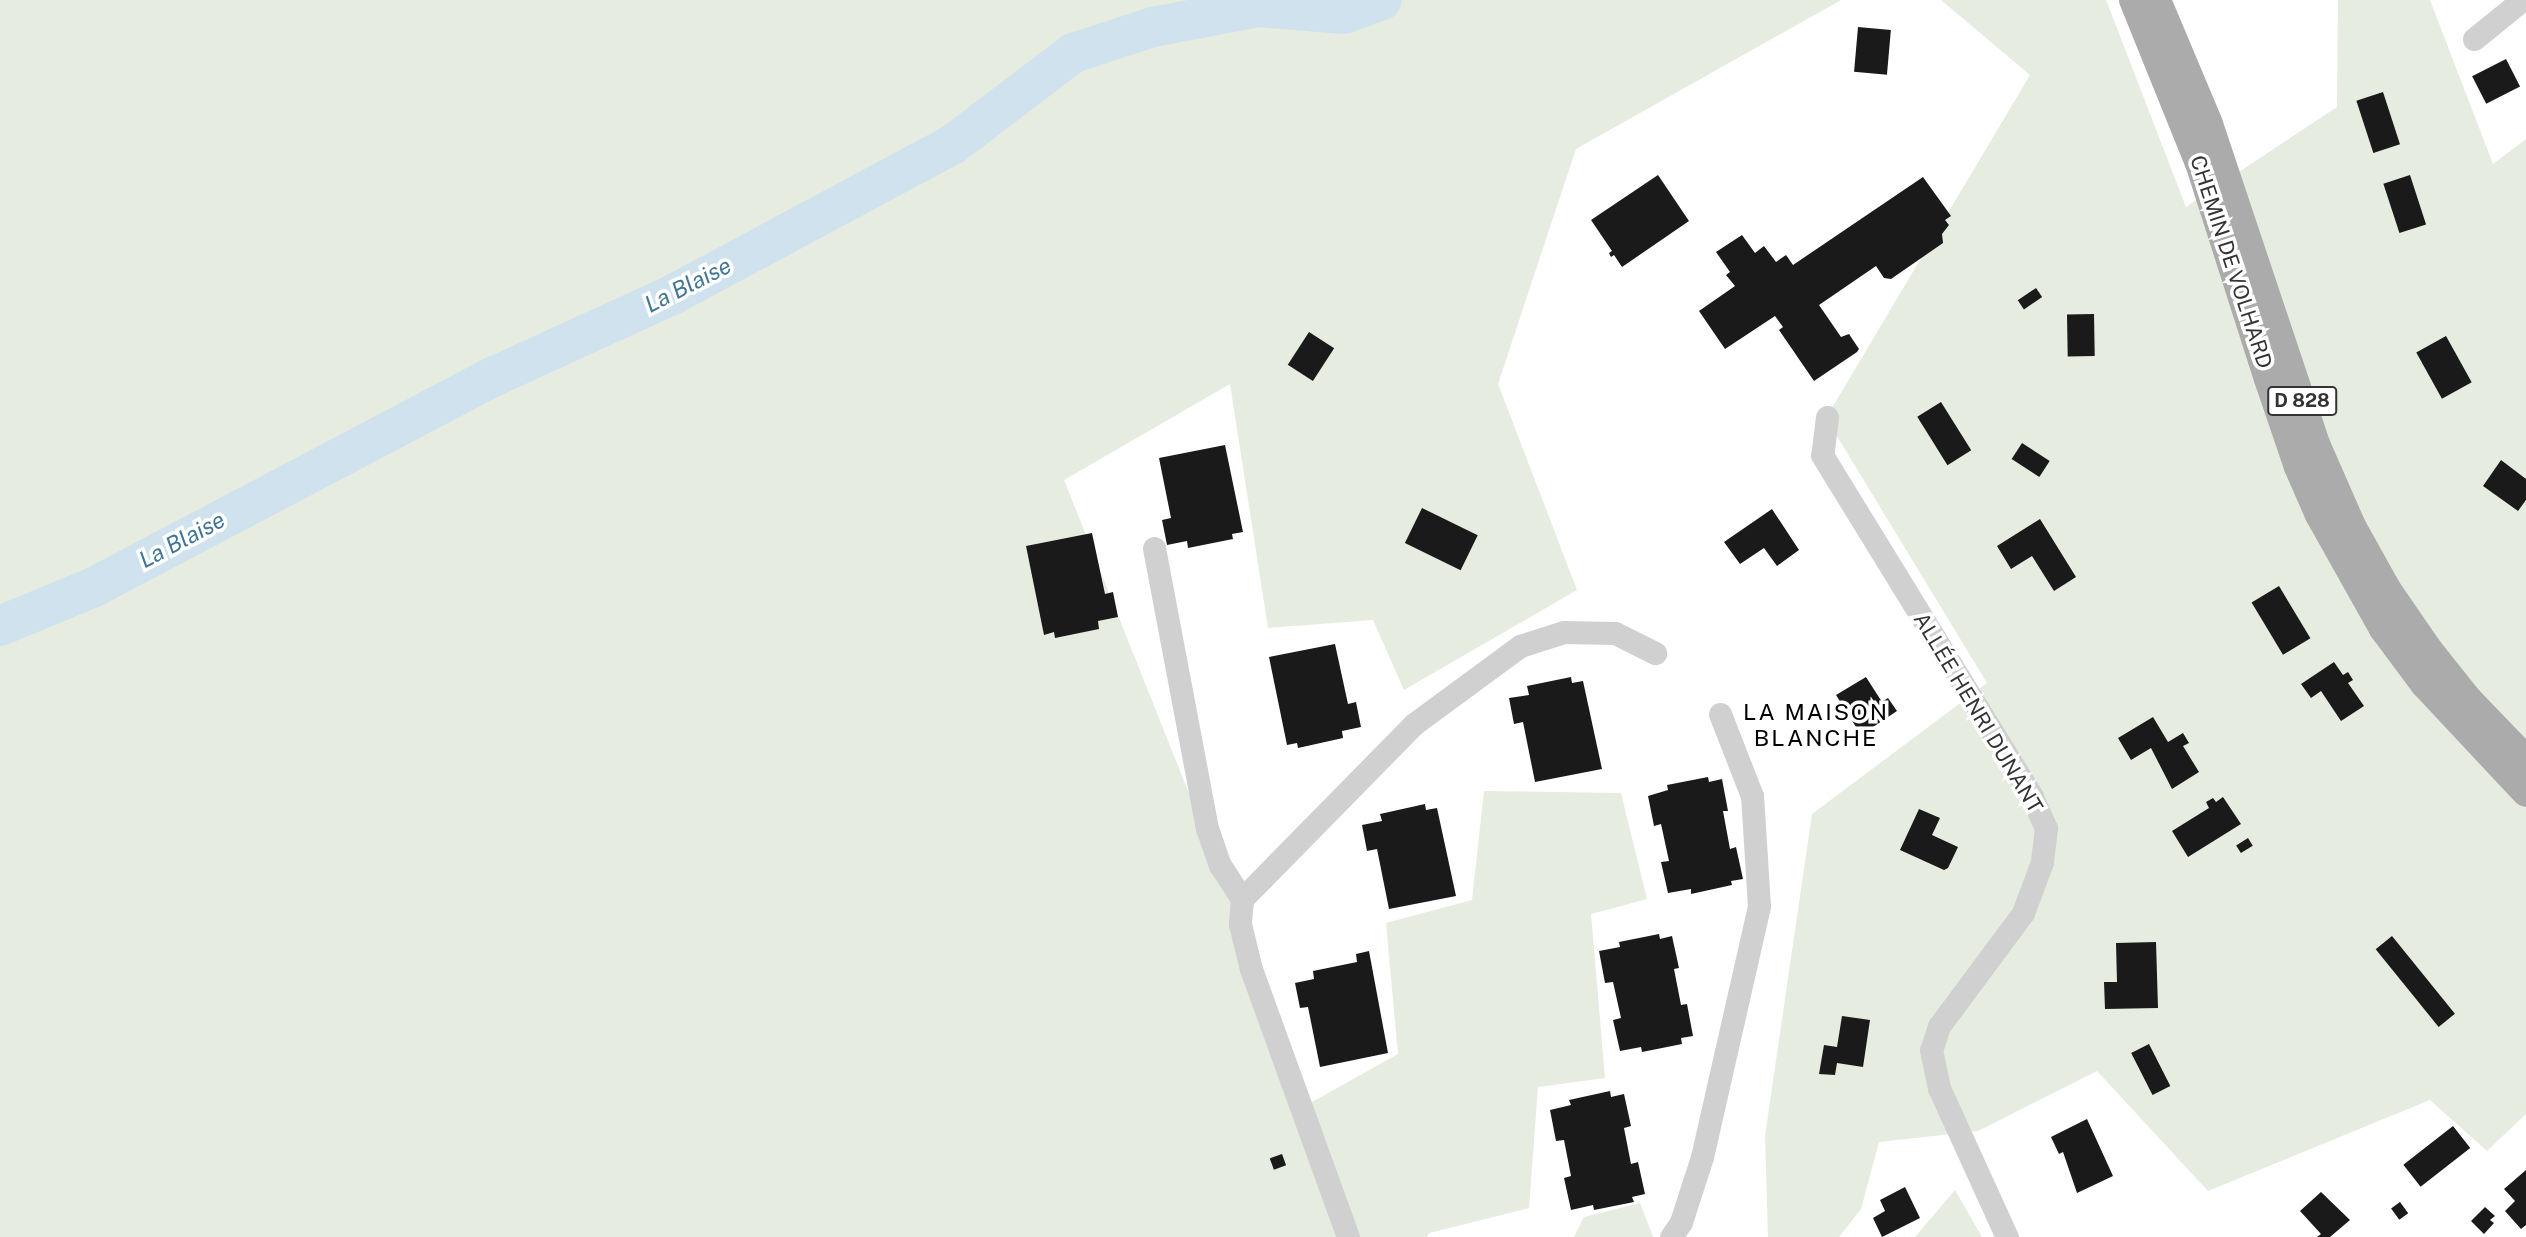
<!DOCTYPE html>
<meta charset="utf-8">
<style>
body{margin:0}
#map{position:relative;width:2526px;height:1237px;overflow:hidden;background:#fff;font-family:"Public Sans",sans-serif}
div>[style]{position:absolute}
.green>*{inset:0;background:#e6ecdf}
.river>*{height:40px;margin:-20px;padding:0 20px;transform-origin:20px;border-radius:20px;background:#cfe2ee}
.building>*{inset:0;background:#1a1a1a;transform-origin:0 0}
.minor>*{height:23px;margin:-11.5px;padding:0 11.5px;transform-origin:11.5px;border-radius:11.5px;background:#d0d0d0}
.major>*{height:28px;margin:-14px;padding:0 14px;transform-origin:14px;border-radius:14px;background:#ababab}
span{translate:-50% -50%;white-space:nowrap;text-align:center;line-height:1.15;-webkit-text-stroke:7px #fff;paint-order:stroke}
.shield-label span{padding:2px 5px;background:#fff;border:2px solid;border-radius:5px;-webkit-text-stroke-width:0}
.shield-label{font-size:19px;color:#333;font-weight:700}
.street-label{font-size:21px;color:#333}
.water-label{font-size:23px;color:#3f7597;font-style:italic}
.neighbourhood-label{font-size:23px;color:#000;letter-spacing:2px}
</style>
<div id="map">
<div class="green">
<i style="clip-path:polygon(0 0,1841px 0,1576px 149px,1498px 384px,1577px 590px,1404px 690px,1373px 620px,1268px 628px,1230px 384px,1064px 480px,1312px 1102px,1398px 1054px,1386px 923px,1472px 900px,1484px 791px,1621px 793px,1647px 899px,1591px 914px,1605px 1078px,1538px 1087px,1529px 1208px,1429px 1233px,1427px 1237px,0 1237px)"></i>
<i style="clip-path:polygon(1941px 0,2106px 0,2186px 207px,2337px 107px,2338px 0,2430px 0,2493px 164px,2526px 139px,2526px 1114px,2487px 1151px,2430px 1100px,2208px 1191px,2097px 1071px,1978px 1131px,1879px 1142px,1861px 1209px,1839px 1237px,1768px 1237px,1765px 1136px,1812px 814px,1987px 683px,1826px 418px,2030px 75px)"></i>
<i style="clip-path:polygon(1955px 1190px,1982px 1237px,1915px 1237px)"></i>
<i style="clip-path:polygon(1640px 1203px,1653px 1237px,1574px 1237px,1584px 1217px)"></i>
</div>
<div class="river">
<i style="left:0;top:626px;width:102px;rotate:-22.5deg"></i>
<i style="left:94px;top:587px;width:453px;rotate:-27.8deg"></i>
<i style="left:495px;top:376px;width:195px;rotate:-24.6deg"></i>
<i style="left:672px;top:295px;width:318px;rotate:-28.2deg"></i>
<i style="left:952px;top:145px;width:152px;rotate:-37.2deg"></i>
<i style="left:1073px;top:53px;width:84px;rotate:-18deg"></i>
<i style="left:1153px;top:27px;width:108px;rotate:-10.7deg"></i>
<i style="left:1259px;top:7px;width:85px;rotate:4.7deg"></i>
<i style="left:1344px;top:14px;width:40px;rotate:-20.2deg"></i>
</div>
<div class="building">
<i style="left:1858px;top:27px;width:33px;height:45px;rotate:5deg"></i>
<i style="left:2506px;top:59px;width:31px;height:38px;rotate:63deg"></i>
<i style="left:2383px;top:92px;width:55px;height:28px;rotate:72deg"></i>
<i style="clip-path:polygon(1658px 175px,1689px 221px,1622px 267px,1614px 255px,1611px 257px,1609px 253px,1612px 251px,1591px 220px)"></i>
<i style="left:2410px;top:175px;width:52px;height:28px;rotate:72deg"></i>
<i style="clip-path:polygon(1923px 177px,1951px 216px,1945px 220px,1949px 225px,1942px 234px,1943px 243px,1891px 279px,1884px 278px,1876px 266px,1819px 305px,1841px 337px,1849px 334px,1859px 349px,1857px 352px,1814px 381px,1779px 330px,1783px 327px,1775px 316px,1725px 349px,1699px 311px,1735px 286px,1726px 275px,1730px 272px,1716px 252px,1742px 235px,1755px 253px,1764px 246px,1776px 262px,1786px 255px,1793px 265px)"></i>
<i style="left:2036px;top:288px;width:11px;height:22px;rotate:56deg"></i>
<i style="left:2094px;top:314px;width:42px;height:27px;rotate:89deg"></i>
<i style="left:1309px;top:332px;width:30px;height:39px;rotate:33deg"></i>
<i style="left:2446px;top:336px;width:53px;height:34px;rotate:61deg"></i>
<i style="left:1941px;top:402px;width:57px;height:28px;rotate:58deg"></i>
<i style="left:2022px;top:443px;width:33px;height:19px;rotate:33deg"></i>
<i style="clip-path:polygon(1225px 445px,1243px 532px,1232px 534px,1233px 539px,1188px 548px,1187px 541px,1167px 545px,1162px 520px,1171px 518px,1159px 458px)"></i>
<i style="clip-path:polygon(2501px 460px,2526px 479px,2526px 500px,2518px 511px,2483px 486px)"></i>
<i style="left:1422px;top:508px;width:62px;height:39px;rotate:26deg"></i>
<i style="clip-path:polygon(1772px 509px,1799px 550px,1777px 566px,1764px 548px,1740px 564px,1724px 542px)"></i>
<i style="clip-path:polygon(2040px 519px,2076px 577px,2054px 591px,2032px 556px,2011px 569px,1997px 546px)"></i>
<i style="clip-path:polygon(1092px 533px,1105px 594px,1113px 592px,1118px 617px,1098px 621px,1099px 629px,1055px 638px,1054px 632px,1044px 635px,1026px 546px)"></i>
<i style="left:2279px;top:586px;width:61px;height:32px;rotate:59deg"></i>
<i style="clip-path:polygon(1335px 644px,1348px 704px,1356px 702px,1361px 727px,1342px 731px,1343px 738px,1298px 748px,1297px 743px,1287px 745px,1269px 657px)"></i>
<i style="clip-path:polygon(2334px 662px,2343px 675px,2348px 672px,2353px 680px,2348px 683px,2364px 706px,2341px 721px,2321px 691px,2311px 698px,2301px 684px)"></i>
<i style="clip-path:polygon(1571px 677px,1572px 683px,1583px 681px,1602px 769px,1535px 782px,1523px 722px,1514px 724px,1509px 698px,1529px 695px,1527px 686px)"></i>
<i style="clip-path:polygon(1866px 677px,1882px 702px,1888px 698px,1897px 711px,1861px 735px,1836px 695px)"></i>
<i style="clip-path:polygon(2153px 717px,2168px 742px,2183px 733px,2189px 743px,2183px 746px,2199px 772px,2172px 789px,2151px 748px,2131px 760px,2118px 738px)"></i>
<i style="clip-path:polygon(1708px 777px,1709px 782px,1722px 779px,1728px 811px,1723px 811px,1730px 849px,1736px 847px,1743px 879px,1731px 881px,1732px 885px,1691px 894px,1691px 889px,1668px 893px,1661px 862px,1669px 861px,1661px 824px,1654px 826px,1648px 796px,1668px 790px,1667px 785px)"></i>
<i style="clip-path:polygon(2223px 797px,2241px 824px,2188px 857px,2172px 831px,2209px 808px,2206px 802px,2213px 798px,2216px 802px)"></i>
<i style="clip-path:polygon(1425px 804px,1426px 810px,1437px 808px,1456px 896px,1389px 909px,1377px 849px,1367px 851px,1362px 825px,1382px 821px,1380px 814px)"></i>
<i style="clip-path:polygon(1919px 809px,1940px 818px,1932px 835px,1958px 847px,1948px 868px,1944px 870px,1900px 850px)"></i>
<i style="left:2248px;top:838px;width:9px;height:14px;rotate:58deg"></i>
<i style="clip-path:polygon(1659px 934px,1660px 939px,1672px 936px,1679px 968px,1674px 969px,1681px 1005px,1687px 1004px,1693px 1036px,1681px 1038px,1682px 1044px,1642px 1052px,1641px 1047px,1620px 1051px,1613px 1020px,1621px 1018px,1613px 982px,1605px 983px,1599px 951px,1620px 947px,1619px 942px)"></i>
<i style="left:2392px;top:936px;width:100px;height:21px;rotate:51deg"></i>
<i style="clip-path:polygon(2156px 942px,2158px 1008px,2105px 1009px,2104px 982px,2117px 982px,2116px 943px)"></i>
<i style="clip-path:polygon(1369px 951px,1388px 1053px,1320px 1067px,1308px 1007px,1300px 1008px,1295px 983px,1314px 979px,1313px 971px,1357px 962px,1356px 954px)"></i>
<i style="clip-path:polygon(1842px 1016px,1870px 1020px,1863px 1067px,1837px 1063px,1835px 1075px,1819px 1074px,1824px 1045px,1837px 1047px)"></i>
<i style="left:2149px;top:1044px;width:47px;height:20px;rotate:63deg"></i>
<i style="clip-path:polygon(1610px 1091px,1611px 1097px,1624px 1094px,1631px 1126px,1624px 1128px,1631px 1164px,1638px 1162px,1645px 1194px,1632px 1197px,1634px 1202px,1594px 1210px,1593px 1205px,1571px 1210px,1564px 1178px,1571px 1176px,1564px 1140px,1556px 1141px,1550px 1110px,1571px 1105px,1569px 1100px)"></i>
<i style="clip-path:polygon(2087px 1119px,2113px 1176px,2077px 1193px,2063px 1152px,2059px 1154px,2051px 1137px)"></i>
<i style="left:2453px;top:1126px;width:28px;height:63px;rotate:52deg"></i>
<i style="left:1282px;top:1154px;width:12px;height:13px;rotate:70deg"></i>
<i style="clip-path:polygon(2526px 1170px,2526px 1225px,2521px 1229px,2505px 1211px,2515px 1201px,2504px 1189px)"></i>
<i style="clip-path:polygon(1905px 1187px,1920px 1218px,1882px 1237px,1873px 1218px,1885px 1211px,1880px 1200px)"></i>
<i style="clip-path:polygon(2321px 1192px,2350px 1220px,2330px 1237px,2317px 1237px,2321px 1234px,2300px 1211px)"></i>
<i style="left:2400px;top:1202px;width:14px;height:11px;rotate:54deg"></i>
<i style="clip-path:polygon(2485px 1207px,2495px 1216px,2490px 1220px,2494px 1223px,2484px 1234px,2471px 1221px)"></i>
</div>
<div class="minor">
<i style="left:2474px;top:39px;width:62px;rotate:-39.1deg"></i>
<i style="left:1827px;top:417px;width:38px;rotate:97deg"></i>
<i style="left:1822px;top:455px;width:401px;rotate:58.4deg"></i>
<i style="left:2032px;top:797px;width:34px;rotate:66deg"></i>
<i style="left:2046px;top:828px;width:34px;rotate:97deg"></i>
<i style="left:2042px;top:862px;width:54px;rotate:110.4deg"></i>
<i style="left:2023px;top:913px;width:141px;rotate:126.6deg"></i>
<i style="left:1939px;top:1026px;width:25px;rotate:108deg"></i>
<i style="left:1931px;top:1050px;width:39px;rotate:78deg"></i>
<i style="left:1939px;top:1088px;width:164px;rotate:65.5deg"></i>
<i style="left:1154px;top:548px;width:285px;rotate:79.3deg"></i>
<i style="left:1207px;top:828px;width:39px;rotate:71deg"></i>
<i style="left:1220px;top:865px;width:40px;rotate:57.1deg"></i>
<i style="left:1242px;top:899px;width:245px;rotate:-45.5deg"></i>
<i style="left:1414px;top:724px;width:132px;rotate:-36.3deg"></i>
<i style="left:1520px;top:646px;width:46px;rotate:-17.7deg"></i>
<i style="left:1564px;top:632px;width:51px;rotate:1.1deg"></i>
<i style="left:1615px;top:633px;width:45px;rotate:26.6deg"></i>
<i style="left:1242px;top:899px;width:25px;rotate:95deg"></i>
<i style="left:1240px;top:924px;width:46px;rotate:76.3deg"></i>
<i style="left:1251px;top:969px;width:285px;rotate:70.1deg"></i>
<i style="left:1671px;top:1237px;width:18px;rotate:-56deg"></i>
<i style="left:1681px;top:1222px;width:68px;rotate:-72.1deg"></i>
<i style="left:1702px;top:1157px;width:257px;rotate:-77.2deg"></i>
<i style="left:1759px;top:906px;width:110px;rotate:-93.6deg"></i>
<i style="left:1752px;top:796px;width:88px;rotate:-111.3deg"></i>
</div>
<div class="major">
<i style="left:2133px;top:0;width:176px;rotate:68deg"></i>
<i style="left:2199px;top:163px;width:227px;rotate:72.3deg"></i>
<i style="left:2268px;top:379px;width:93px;rotate:71.2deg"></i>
<i style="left:2298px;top:467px;width:52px;rotate:66.4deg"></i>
<i style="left:2319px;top:515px;width:131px;rotate:60.7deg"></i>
<i style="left:2383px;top:629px;width:69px;rotate:53.3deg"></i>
<i style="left:2424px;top:684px;width:149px;rotate:46.9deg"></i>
<i style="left:2157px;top:0;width:134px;rotate:67.2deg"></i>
<i style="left:2209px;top:124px;width:337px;rotate:71.5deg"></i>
<i style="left:2316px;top:444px;width:90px;rotate:66.3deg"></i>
<i style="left:2352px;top:526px;width:72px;rotate:60.9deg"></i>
<i style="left:2387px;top:589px;width:74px;rotate:55.5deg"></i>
<i style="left:2429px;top:650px;width:63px;rotate:51.5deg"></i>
<i style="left:2468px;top:699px;width:83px;rotate:46deg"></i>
</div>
<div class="shield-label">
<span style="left:2302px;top:401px">D 828</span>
</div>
<div class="street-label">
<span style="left:2231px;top:262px;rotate:72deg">CHEMIN DE VOLHARD</span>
<span style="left:1978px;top:713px;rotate:59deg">ALLÉE HENRI DUNANT</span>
</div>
<div class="water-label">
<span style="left:688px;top:285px;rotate:-27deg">La Blaise</span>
<span style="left:182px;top:540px;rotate:-28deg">La Blaise</span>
</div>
<div class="neighbourhood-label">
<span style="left:1816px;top:725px">LA MAISON<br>BLANCHE</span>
</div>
</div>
